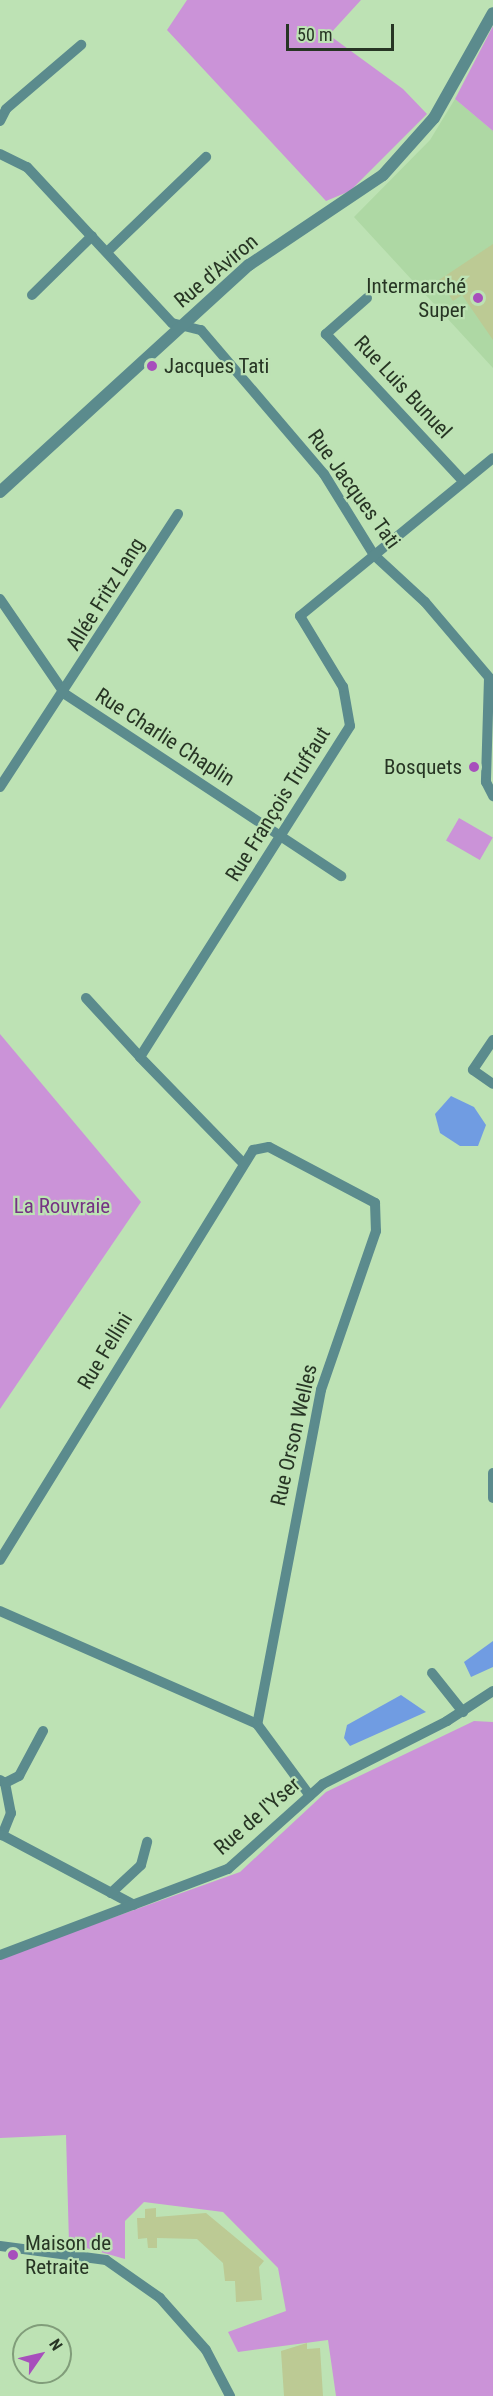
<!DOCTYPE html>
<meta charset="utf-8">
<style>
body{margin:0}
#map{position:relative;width:493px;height:2396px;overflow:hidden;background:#bde2b4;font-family:"Roboto Condensed",sans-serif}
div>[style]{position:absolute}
.built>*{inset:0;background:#aed8a4}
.green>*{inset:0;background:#cb93d8;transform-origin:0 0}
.water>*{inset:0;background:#709ce2}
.building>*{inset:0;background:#bcca94}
.minor>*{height:10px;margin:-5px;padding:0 5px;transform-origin:5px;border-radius:5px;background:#5b8b8d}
.tertiary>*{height:12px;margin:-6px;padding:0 6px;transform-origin:6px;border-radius:6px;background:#5b8b8d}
.dots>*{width:16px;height:16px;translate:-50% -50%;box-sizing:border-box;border:3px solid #bde2b4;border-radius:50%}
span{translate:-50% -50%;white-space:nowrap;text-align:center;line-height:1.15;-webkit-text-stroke:4.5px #bde2b4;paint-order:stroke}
.street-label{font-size:21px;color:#273524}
.poi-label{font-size:21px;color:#273524}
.right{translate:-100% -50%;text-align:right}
.left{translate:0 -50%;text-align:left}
.park-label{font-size:21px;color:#753284}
.north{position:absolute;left:12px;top:2324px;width:60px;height:60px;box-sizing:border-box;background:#bde2b4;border:2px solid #819d7a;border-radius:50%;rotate:56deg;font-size:16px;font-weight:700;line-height:24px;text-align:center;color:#273524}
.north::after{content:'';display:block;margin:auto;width:21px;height:27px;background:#a74fbc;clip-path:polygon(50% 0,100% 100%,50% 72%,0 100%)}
.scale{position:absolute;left:286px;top:24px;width:108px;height:27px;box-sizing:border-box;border:3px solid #273524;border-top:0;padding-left:8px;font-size:18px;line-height:21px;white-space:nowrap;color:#273524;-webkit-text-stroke:4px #bde2b4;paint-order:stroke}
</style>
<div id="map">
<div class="built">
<i style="clip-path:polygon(455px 99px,493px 131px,493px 368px,354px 217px,430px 140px)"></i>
</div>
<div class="green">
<i style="clip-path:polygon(187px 0,361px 0,329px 35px,403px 89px,427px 114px,350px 191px,326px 201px,167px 30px)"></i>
<i style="clip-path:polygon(493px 26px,493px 131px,455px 99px)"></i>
<i style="left:459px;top:818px;width:39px;height:26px;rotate:30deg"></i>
<i style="clip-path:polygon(0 1034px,141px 1202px,0 1409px)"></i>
<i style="clip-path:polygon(474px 1721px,493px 1722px,493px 2396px,336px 2396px,328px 2340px,238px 2352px,228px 2332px,286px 2311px,278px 2268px,223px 2212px,144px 2202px,125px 2221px,125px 2259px,69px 2243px,66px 2135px,0 2138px,0 1958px,240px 1872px,326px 1792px)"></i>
</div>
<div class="water">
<i style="clip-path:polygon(451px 1096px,474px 1107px,486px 1125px,478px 1146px,460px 1146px,440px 1133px,435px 1114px)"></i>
<i style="clip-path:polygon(493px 1641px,493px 1667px,471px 1677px,464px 1662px)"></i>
<i style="clip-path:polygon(401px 1695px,426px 1712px,350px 1746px,344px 1738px,347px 1725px)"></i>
</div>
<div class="building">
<i style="clip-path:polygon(493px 244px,493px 340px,462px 295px,453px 301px,439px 280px)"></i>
<i style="clip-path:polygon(156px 2208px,156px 2217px,206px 2213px,264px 2261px,259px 2267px,262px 2300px,236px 2302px,235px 2281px,225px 2281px,223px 2263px,197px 2239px,157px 2238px,157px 2248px,148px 2248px,147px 2238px,138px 2239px,137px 2218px,145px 2218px,145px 2209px)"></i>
<i style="clip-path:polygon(307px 2343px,307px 2349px,320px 2348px,323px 2396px,284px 2396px,281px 2351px)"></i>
</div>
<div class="minor">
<i style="left:0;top:121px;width:13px;rotate:-63deg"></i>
<i style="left:6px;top:109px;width:99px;rotate:-40.5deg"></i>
<i style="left:0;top:154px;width:30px;rotate:26deg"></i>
<i style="left:27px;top:167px;width:213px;rotate:47.1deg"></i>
<i style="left:172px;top:323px;width:30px;rotate:14deg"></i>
<i style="left:201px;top:330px;width:189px;rotate:49.5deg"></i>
<i style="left:324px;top:474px;width:95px;rotate:58.3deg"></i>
<i style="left:374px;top:555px;width:69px;rotate:42.7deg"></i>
<i style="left:425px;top:602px;width:105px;rotate:49.6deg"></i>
<i style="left:108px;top:251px;width:136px;rotate:-43.8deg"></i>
<i style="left:32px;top:295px;width:84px;rotate:-44.5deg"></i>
<i style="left:367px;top:298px;width:55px;rotate:138.7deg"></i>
<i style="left:326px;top:334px;width:201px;rotate:47deg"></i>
<i style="left:0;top:599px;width:115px;rotate:55.6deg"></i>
<i style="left:65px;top:694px;width:331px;rotate:33.4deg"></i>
<i style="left:489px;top:678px;width:104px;rotate:91.7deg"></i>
<i style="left:486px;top:782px;width:16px;rotate:63deg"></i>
<i style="left:0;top:787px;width:326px;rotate:-56.9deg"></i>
<i style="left:86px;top:998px;width:80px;rotate:47.5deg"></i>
<i style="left:493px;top:1040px;width:36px;rotate:124deg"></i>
<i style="left:473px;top:1070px;width:24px;rotate:35deg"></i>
<i style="left:243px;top:1163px;width:148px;rotate:-134.2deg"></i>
<i style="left:140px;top:1057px;width:392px;rotate:-57.6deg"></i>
<i style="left:350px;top:726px;width:40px;rotate:-100deg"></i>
<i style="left:343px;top:687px;width:83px;rotate:-121.2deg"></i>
<i style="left:300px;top:616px;width:249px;rotate:-39.3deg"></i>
<i style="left:493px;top:1473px;width:25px;rotate:90deg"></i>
<i style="left:0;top:1560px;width:482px;rotate:-58.3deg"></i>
<i style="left:253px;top:1150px;width:16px;rotate:-11deg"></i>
<i style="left:269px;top:1147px;width:120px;rotate:27.8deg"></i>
<i style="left:375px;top:1203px;width:28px;rotate:88deg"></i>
<i style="left:376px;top:1231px;width:168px;rotate:109.1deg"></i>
<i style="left:321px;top:1390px;width:340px;rotate:100.8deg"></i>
<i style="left:0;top:1611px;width:281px;rotate:23.7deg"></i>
<i style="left:257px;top:1724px;width:89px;rotate:53.6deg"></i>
<i style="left:432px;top:1673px;width:50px;rotate:51.5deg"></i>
<i style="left:0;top:1780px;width:6px;rotate:31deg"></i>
<i style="left:5px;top:1783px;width:31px;rotate:79deg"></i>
<i style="left:11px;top:1813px;width:24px;rotate:112deg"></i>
<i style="left:2px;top:1835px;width:149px;rotate:27.9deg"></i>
<i style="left:5px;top:1783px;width:16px;rotate:-27deg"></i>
<i style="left:19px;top:1776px;width:51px;rotate:-61.9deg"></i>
<i style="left:111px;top:1893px;width:41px;rotate:-43deg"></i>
<i style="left:141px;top:1865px;width:24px;rotate:-75deg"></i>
<i style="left:0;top:1955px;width:244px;rotate:-20.7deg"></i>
<i style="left:228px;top:1869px;width:127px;rotate:-41.8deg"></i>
<i style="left:323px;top:1784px;width:139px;rotate:-26.9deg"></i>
<i style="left:447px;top:1721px;width:55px;rotate:-33.1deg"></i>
<i style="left:0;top:2246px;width:107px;rotate:7.5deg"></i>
<i style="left:106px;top:2260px;width:66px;rotate:35.1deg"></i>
<i style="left:160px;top:2298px;width:69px;rotate:48.5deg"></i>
<i style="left:206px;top:2350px;width:52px;rotate:62.4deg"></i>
</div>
<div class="tertiary">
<i style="left:0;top:492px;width:337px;rotate:-42.4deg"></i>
<i style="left:249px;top:265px;width:161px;rotate:-33.9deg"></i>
<i style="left:383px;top:175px;width:76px;rotate:-48.2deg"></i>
<i style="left:434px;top:118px;width:120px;rotate:-60.7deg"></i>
</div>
<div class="dots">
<i style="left:478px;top:298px;background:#a74fbc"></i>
<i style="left:152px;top:366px;background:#a74fbc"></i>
<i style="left:474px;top:767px;background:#a74fbc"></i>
<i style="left:13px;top:2255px;background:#a74fbc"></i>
</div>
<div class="street-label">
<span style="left:216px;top:271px;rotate:-40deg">Rue d'Aviron</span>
<span style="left:403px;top:387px;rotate:47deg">Rue Luis Bunuel</span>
<span style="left:354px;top:489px;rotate:54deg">Rue Jacques Tati</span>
<span style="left:105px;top:594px;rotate:-58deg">Allée Fritz Lang</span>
<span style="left:165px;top:737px;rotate:33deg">Rue Charlie Chaplin</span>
<span style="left:278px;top:804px;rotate:-58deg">Rue François Truffaut</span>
<span style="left:105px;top:1351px;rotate:-59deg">Rue Fellini</span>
<span style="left:294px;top:1435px;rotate:-77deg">Rue Orson Welles</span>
<span style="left:257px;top:1816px;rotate:-41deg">Rue de l'Yser</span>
</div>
<div class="poi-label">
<span class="right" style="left:466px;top:298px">Intermarché<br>Super</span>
<span class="left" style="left:164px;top:366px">Jacques Tati</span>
<span class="right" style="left:462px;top:767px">Bosquets</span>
<span class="left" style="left:25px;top:2255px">Maison de<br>Retraite</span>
</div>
<div class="park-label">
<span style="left:62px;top:1206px">La Rouvraie</span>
</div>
<div class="north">N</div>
<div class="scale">50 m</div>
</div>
